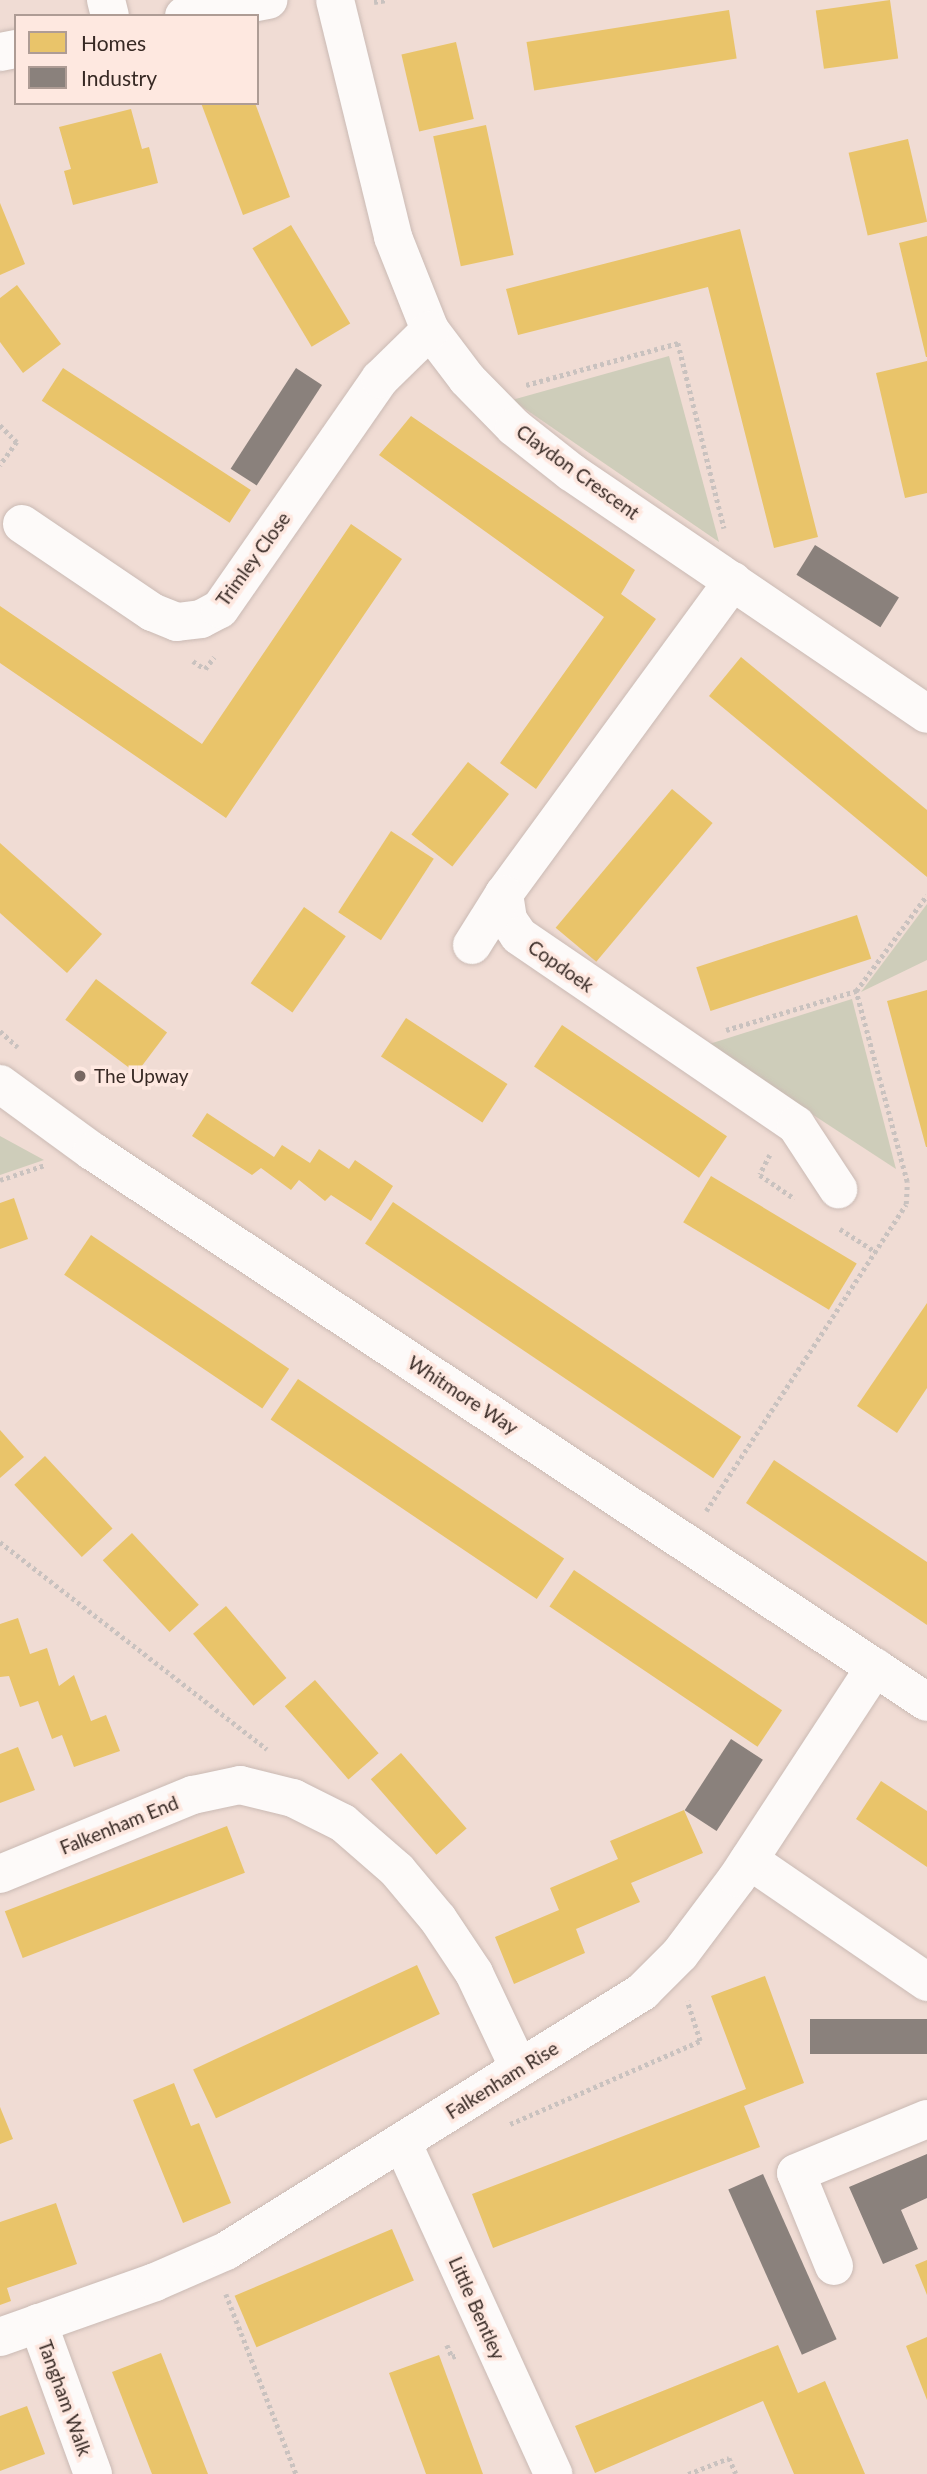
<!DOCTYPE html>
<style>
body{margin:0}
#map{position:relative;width:927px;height:2474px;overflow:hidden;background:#f0dcd4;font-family:Lato,sans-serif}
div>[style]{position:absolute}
.green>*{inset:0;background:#cecdba}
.homes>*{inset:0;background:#e9c46a;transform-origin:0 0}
.industry>*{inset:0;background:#8a817c;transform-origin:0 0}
.path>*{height:4.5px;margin-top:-2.25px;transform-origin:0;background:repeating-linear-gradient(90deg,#c9c2bf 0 3.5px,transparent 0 7px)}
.roads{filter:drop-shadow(0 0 2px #cabab4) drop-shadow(0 0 2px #cabab4)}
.street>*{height:38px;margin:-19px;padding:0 19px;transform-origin:19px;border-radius:19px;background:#fdfaf9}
.secondary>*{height:38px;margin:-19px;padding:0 19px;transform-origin:19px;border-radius:19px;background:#fdfaf9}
.dots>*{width:19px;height:19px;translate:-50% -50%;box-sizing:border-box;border:4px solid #fee8e0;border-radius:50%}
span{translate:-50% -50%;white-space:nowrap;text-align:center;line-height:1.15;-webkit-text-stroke:7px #fee8e0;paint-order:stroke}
.street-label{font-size:19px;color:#372924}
.poi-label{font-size:19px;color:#372924}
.left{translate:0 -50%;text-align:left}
.legend{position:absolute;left:14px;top:14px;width:245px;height:91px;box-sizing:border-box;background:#fee8e0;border:2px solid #ae9c95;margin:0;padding:9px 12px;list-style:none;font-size:21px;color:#372924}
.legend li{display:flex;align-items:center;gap:14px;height:35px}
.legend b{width:35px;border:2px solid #ae9c95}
</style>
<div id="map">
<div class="green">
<i style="clip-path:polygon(669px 356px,719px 542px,512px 400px)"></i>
<i style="clip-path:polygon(927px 904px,927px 960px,861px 992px)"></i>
<i style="clip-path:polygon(852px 999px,896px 1169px,706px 1045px)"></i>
<i style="clip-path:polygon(0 1136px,44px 1160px,0 1175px)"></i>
</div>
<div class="homes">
<i style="left:890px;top:0;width:59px;height:75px;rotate:82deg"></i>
<i style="left:729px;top:10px;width:49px;height:205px;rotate:81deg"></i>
<i style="left:456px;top:42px;width:79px;height:56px;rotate:77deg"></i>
<i style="clip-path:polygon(201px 103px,255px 103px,290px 197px,243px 215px)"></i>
<i style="clip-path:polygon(131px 109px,142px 149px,149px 147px,158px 183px,73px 205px,64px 171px,71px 169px,59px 127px)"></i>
<i style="left:486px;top:125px;width:133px;height:54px;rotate:78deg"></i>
<i style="left:908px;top:139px;width:85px;height:61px;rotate:77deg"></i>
<i style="clip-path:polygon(0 203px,25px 264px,0 275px)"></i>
<i style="left:291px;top:225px;width:115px;height:45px;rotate:59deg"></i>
<i style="clip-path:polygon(740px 229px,818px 537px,774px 548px,708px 287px,518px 335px,506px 289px)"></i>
<i style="clip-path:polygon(927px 236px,927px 357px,926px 357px,899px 243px)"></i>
<i style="clip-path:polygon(17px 285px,61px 344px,23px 373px,0 342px,0 298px)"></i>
<i style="clip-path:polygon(927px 361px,927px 493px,905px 498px,876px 373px)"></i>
<i style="left:63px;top:368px;width:224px;height:39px;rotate:33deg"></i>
<i style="clip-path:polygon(411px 416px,635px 570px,621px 594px,656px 619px,536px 789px,500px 763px,604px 617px,379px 455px)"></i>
<i style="clip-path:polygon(351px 524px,402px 559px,226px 818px,0 663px,0 606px,202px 744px)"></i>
<i style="clip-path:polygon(741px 657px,927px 810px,927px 877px,709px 696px)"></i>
<i style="left:468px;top:762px;width:52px;height:92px;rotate:38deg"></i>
<i style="left:672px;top:789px;width:53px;height:181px;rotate:40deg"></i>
<i style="left:391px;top:831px;width:51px;height:97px;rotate:33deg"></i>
<i style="clip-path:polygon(0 843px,102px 934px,67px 973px,0 913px)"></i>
<i style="left:304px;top:907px;width:51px;height:93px;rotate:35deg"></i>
<i style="left:857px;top:915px;width:46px;height:169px;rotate:72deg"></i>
<i style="left:96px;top:979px;width:89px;height:51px;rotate:37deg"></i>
<i style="clip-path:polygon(927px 990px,927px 1147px,926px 1147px,887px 1001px)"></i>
<i style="left:406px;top:1018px;width:121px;height:46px;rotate:33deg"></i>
<i style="left:562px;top:1025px;width:199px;height:50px;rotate:34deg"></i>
<i style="clip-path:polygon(207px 1113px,274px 1157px,282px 1145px,310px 1163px,319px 1149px,349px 1169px,355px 1160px,393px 1186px,371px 1221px,331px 1195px,325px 1201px,299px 1180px,291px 1190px,261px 1168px,252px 1175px,192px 1136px)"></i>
<i style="left:711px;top:1176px;width:170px;height:54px;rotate:31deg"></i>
<i style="clip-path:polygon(14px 1198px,28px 1239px,0 1249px,0 1203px)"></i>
<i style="left:393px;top:1202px;width:420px;height:50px;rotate:34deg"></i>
<i style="left:91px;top:1235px;width:239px;height:48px;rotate:34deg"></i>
<i style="clip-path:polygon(927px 1303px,927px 1388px,897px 1433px,857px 1406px)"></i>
<i style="left:298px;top:1379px;width:321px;height:49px;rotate:34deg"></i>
<i style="clip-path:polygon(0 1430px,24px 1457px,0 1478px)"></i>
<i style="left:45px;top:1456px;width:99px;height:42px;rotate:47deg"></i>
<i style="clip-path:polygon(774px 1460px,927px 1562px,927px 1625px,746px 1503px)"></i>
<i style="left:132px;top:1533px;width:98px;height:40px;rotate:47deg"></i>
<i style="left:574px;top:1570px;width:251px;height:44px;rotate:34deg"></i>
<i style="left:226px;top:1606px;width:94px;height:43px;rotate:50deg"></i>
<i style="clip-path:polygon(18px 1618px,30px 1654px,47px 1648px,59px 1686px,74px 1675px,91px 1721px,106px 1715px,120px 1751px,74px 1767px,62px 1735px,52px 1739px,38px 1701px,20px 1707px,9px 1676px,0 1677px,0 1624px)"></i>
<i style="left:315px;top:1680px;width:97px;height:40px;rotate:49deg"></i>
<i style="clip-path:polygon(18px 1747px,35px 1790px,0 1803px,0 1754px)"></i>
<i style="left:401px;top:1753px;width:100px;height:40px;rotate:49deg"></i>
<i style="clip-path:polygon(881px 1781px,927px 1811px,927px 1867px,856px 1819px)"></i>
<i style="clip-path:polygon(684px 1810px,703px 1853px,631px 1883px,640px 1902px,576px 1929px,585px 1953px,514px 1984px,495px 1937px,559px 1910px,550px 1888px,618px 1859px,610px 1841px)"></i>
<i style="left:227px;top:1826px;width:50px;height:238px;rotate:69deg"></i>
<i style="left:417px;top:1965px;width:54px;height:247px;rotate:65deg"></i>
<i style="clip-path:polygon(765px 1976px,804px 2083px,744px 2106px,760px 2147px,493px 2248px,472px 2194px,746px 2089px,711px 1996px)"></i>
<i style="clip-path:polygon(174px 2083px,191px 2126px,199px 2123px,231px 2203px,183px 2223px,133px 2100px)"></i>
<i style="clip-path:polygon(0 2107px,13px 2139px,0 2144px)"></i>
<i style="clip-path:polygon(56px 2203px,77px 2264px,7px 2288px,11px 2301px,0 2305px,0 2222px)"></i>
<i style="left:392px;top:2229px;width:56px;height:171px;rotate:67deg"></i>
<i style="clip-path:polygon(927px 2260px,927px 2295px,915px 2265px)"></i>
<i style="clip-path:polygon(927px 2337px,927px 2400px,906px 2346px)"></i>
<i style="clip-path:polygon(778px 2345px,798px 2393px,825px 2381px,865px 2474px,794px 2474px,763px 2401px,595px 2473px,575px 2426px)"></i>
<i style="clip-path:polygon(161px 2353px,208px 2474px,152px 2474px,112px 2372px)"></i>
<i style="clip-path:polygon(439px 2355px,483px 2474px,426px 2474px,389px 2373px)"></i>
<i style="clip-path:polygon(27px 2406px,45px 2454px,0 2471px,0 2416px)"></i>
</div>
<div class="industry">
<i style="left:296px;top:368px;width:31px;height:120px;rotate:33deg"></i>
<i style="left:815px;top:545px;width:99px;height:35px;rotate:32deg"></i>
<i style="left:731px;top:1739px;width:38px;height:85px;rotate:33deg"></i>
<i style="left:927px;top:2019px;width:35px;height:117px;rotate:90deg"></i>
<i style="clip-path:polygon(927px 2154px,927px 2198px,901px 2210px,918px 2249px,883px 2264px,849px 2187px)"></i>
<i style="left:763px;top:2174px;width:181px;height:38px;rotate:66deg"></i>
</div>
<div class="path">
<i style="left:374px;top:2px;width:13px;rotate:-9deg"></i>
<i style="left:526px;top:385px;width:158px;rotate:-15.4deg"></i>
<i style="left:678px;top:343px;width:191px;rotate:76deg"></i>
<i style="left:0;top:425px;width:24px;rotate:45deg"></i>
<i style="left:17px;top:442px;width:29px;rotate:126deg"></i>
<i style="left:193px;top:661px;width:14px;rotate:34deg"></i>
<i style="left:205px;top:669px;width:15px;rotate:-53deg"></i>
<i style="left:726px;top:1030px;width:136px;rotate:-16.7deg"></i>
<i style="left:0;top:1031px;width:24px;rotate:42deg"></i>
<i style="left:770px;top:1155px;width:22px;rotate:117deg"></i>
<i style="left:760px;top:1175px;width:42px;rotate:34.4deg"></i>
<i style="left:0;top:1180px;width:47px;rotate:-18.4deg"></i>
<i style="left:840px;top:1229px;width:43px;rotate:32.6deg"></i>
<i style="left:706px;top:1511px;width:366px;rotate:-56.9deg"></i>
<i style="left:906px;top:1204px;width:22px;rotate:-87deg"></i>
<i style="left:907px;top:1182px;width:198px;rotate:-105deg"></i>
<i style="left:856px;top:991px;width:119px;rotate:-53.5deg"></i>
<i style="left:0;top:1542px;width:338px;rotate:37.8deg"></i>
<i style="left:510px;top:2124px;width:207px;rotate:-23.6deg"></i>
<i style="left:700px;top:2041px;width:42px;rotate:-108deg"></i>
<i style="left:226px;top:2294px;width:193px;rotate:68.7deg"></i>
<i style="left:447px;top:2345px;width:13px;rotate:67deg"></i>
<i style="left:452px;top:2357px;width:6px;rotate:-18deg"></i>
<i style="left:688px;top:2474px;width:44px;rotate:-21.3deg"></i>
<i style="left:729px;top:2458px;width:17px;rotate:66deg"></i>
</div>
<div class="roads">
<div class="street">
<i style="left:106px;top:0;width:16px;rotate:76deg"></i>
<i style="left:335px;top:0;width:244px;rotate:76.2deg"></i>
<i style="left:393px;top:237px;width:100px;rotate:68.3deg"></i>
<i style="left:430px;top:330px;width:61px;rotate:52.9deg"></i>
<i style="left:467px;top:379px;width:67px;rotate:45.6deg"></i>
<i style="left:514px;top:427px;width:73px;rotate:38.3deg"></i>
<i style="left:571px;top:472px;width:430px;rotate:34.2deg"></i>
<i style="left:184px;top:16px;width:86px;rotate:-10.8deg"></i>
<i style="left:0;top:52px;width:16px;rotate:-11deg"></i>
<i style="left:22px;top:524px;width:157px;rotate:34.1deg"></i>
<i style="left:152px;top:612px;width:27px;rotate:22deg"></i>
<i style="left:177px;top:622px;width:24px;rotate:-7deg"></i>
<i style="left:201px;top:619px;width:21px;rotate:-28deg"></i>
<i style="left:220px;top:609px;width:280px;rotate:-55.2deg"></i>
<i style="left:380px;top:379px;width:70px;rotate:-44.4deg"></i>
<i style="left:733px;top:581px;width:388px;rotate:126.2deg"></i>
<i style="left:504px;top:894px;width:26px;rotate:81deg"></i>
<i style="left:508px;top:920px;width:19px;rotate:55deg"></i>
<i style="left:519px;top:936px;width:335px;rotate:34.3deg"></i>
<i style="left:796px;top:1125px;width:77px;rotate:56.7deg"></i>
<i style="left:472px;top:945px;width:60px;rotate:-57.9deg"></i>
<i style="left:749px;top:1860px;width:216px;rotate:34.4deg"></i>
<i style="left:0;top:1874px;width:209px;rotate:-22.3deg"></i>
<i style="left:193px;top:1795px;width:48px;rotate:-12deg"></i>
<i style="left:240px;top:1785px;width:55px;rotate:13.8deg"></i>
<i style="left:293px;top:1798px;width:56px;rotate:26.6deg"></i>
<i style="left:343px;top:1823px;width:72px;rotate:41deg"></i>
<i style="left:397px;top:1870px;width:64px;rotate:50.1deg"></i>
<i style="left:438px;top:1919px;width:65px;rotate:56.3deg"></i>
<i style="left:474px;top:1973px;width:105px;rotate:64.7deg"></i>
<i style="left:402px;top:2142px;width:365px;rotate:65.5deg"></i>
<i style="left:834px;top:2266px;width:100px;rotate:-112.2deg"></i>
<i style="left:796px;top:2173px;width:142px;rotate:-22.4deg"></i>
<i style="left:38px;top:2323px;width:161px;rotate:70deg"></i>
<i style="left:0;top:2337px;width:164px;rotate:-19.5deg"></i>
<i style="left:155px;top:2282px;width:77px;rotate:-23.6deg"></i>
<i style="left:226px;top:2251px;width:491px;rotate:-31.9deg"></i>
<i style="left:643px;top:1991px;width:52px;rotate:-45deg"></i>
<i style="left:680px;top:1954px;width:95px;rotate:-53.1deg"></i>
<i style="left:737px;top:1878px;width:252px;rotate:-56.8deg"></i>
</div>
<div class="secondary">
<i style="left:0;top:1084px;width:114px;rotate:36.1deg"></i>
<i style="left:92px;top:1151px;width:1000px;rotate:33.42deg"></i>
</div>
</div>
<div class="dots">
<i style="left:80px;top:1076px;background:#786862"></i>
</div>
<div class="street-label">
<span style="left:578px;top:472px;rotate:36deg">Claydon Crescent</span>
<span style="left:253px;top:559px;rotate:-54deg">Trimley Close</span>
<span style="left:561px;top:966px;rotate:35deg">Copdoek</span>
<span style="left:463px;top:1395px;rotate:33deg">Whitmore Way</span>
<span style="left:119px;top:1825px;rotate:-22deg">Falkenham End</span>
<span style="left:502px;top:2080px;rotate:-32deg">Falkenham Rise</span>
<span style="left:477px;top:2308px;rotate:66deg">Little Bentley</span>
<span style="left:65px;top:2398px;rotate:70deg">Tangham Walk</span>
</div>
<div class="poi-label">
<span class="left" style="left:94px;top:1076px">The Upway</span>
</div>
<ul class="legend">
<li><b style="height:19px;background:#e9c46a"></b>Homes</li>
<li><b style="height:19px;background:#8a817c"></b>Industry</li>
</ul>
</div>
